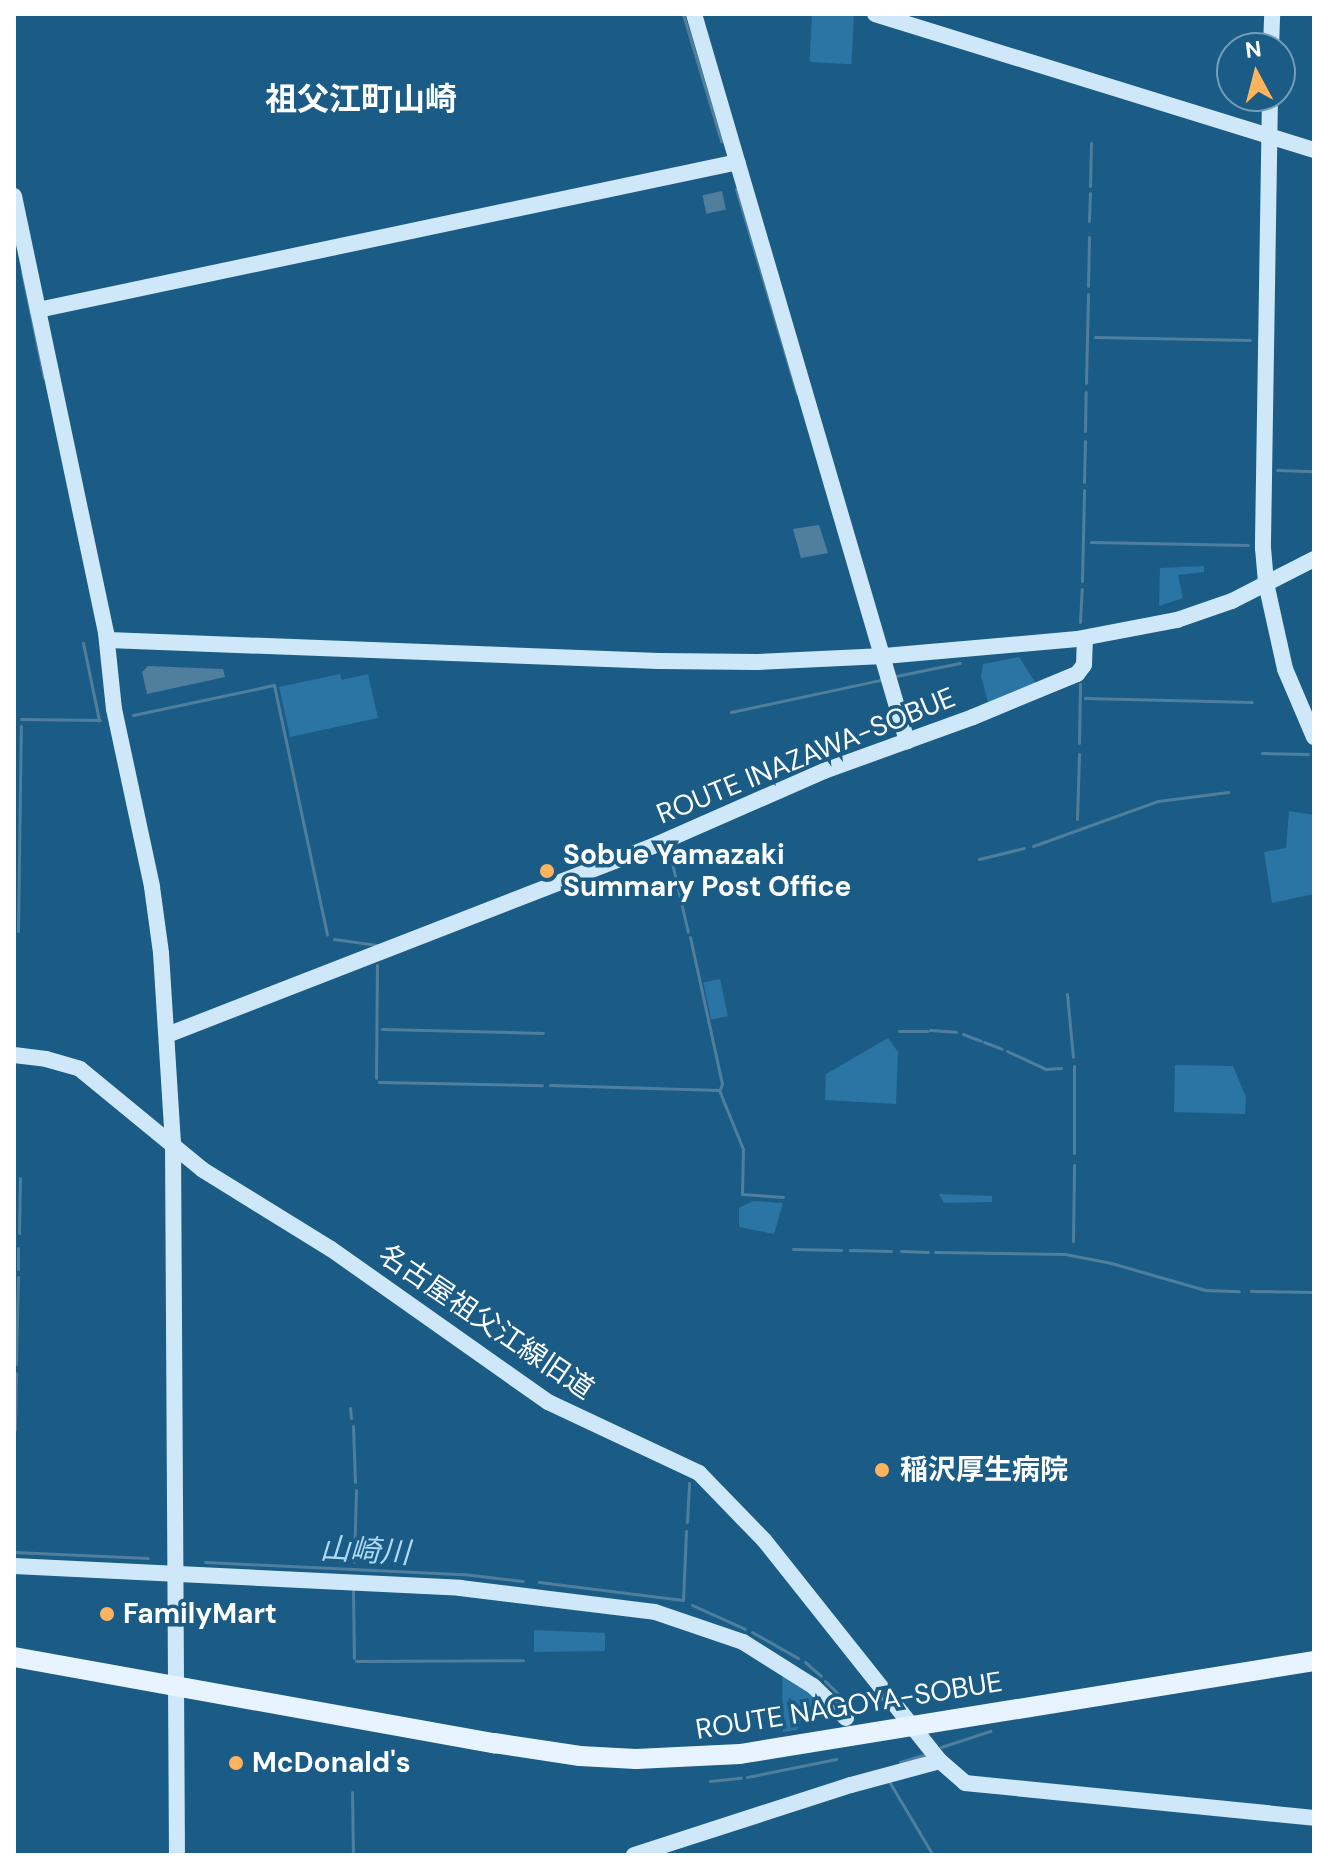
<!DOCTYPE html>
<meta charset="utf-8">
<style>
body{margin:0}
#map{position:relative;width:1328px;height:1869px;overflow:hidden;background:#1a5c86;font-family:"DM Sans","Noto Sans JP",sans-serif}
div>[style]{position:absolute}
.green>*{inset:0;background:#2a75a3;transform-origin:0 0}
.water>*{inset:0;background:#4f7f9d;transform-origin:0 0}
.stream>*{height:3px;margin:-1.5px;padding:0 1.5px;transform-origin:1.5px;border-radius:1.5px;background:#4f7f9d}
.secondary>*{height:16px;margin:-8px;padding:0 8px;transform-origin:8px;border-radius:8px;background:#cee8f9}
.primary>*{height:20px;margin:-10px;padding:0 10px;transform-origin:10px;border-radius:10px;background:#e7f4ff}
.dots>*{width:22px;height:22px;translate:-50% -50%;box-sizing:border-box;border:4px solid #1a5c86;border-radius:50%}
span{translate:-50% -50%;white-space:nowrap;text-align:center;line-height:1.15;-webkit-text-stroke:7px #1a5c86;paint-order:stroke}
.street-label{font-size:28px;color:#fff}
.poi-label{font-size:28px;color:#fff;font-weight:700}
.left{translate:0 -50%;text-align:left}
.water-label{font-size:30px;color:#add9f3;font-style:italic}
.quarter-label{font-size:32px;color:#fff;font-weight:700}
.frame{position:absolute;inset:0;border:16px solid #fff;pointer-events:none}
.north{position:absolute;left:1216px;top:32px;width:80px;height:80px;box-sizing:border-box;background:#1a5c86;border:2px solid #769db6;border-radius:50%;rotate:353deg;font-size:22px;font-weight:700;line-height:32px;text-align:center;color:#fff}
.north::after{content:'';display:block;margin:auto;width:28px;height:36px;background:#feb45e;clip-path:polygon(50% 0,100% 100%,50% 72%,0 100%)}
</style>
<div id="map">
<div class="green">
<i style="left:812px;top:14px;width:42px;height:48px;rotate:3deg"></i>
<i style="clip-path:polygon(1204px 566px,1204px 572px,1178px 575px,1183px 598px,1159px 606px,1160px 568px)"></i>
<i style="clip-path:polygon(1019px 657px,1037px 685px,989px 706px,981px 676px,983px 664px)"></i>
<i style="clip-path:polygon(340px 674px,342px 680px,368px 674px,378px 718px,290px 737px,279px 687px)"></i>
<i style="clip-path:polygon(1289px 811px,1314px 815px,1314px 894px,1272px 903px,1264px 852px,1286px 848px)"></i>
<i style="left:720px;top:979px;width:38px;height:17px;rotate:78deg"></i>
<i style="clip-path:polygon(888px 1038px,898px 1052px,896px 1104px,825px 1100px,826px 1074px)"></i>
<i style="clip-path:polygon(1175px 1065px,1233px 1066px,1246px 1097px,1245px 1114px,1174px 1112px)"></i>
<i style="clip-path:polygon(939px 1194px,992px 1196px,992px 1202px,944px 1203px)"></i>
<i style="clip-path:polygon(753px 1201px,783px 1203px,774px 1234px,739px 1227px,739px 1208px)"></i>
<i style="clip-path:polygon(534px 1630px,605px 1633px,605px 1651px,534px 1652px)"></i>
<i style="clip-path:polygon(782px 1671px,806px 1688px,835px 1717px,825px 1718px,809px 1712px,803px 1715px,797px 1730px,783px 1732px)"></i>
</div>
<div class="water">
<i style="left:722px;top:191px;width:19px;height:20px;rotate:78deg"></i>
<i style="clip-path:polygon(819px 525px,828px 553px,801px 558px,793px 529px)"></i>
<i style="clip-path:polygon(148px 666px,223px 669px,225px 677px,147px 694px,142px 672px)"></i>
</div>
<div class="stream">
<i style="left:683px;top:14px;width:133px;rotate:73.3deg"></i>
<i style="left:1090px;top:186px;width:43px;rotate:-88.7deg"></i>
<i style="left:736px;top:189px;width:213px;rotate:73.4deg"></i>
<i style="left:1089px;top:221px;width:28px;rotate:-88deg"></i>
<i style="left:14px;top:237px;width:9px;rotate:77deg"></i>
<i style="left:22px;top:272px;width:108px;rotate:78.3deg"></i>
<i style="left:1088px;top:286px;width:49px;rotate:-88.8deg"></i>
<i style="left:1095px;top:337px;width:155px;rotate:1.1deg"></i>
<i style="left:1086px;top:383px;width:89px;rotate:-88.7deg"></i>
<i style="left:1085px;top:431px;width:39px;rotate:-89deg"></i>
<i style="left:1277px;top:470px;width:37px;rotate:2deg"></i>
<i style="left:1084px;top:482px;width:41px;rotate:-88.6deg"></i>
<i style="left:1091px;top:542px;width:157px;rotate:1.1deg"></i>
<i style="left:1082px;top:581px;width:91px;rotate:-88.7deg"></i>
<i style="left:1080px;top:622px;width:33px;rotate:-87deg"></i>
<i style="left:83px;top:643px;width:79px;rotate:78.3deg"></i>
<i style="left:896px;top:676px;width:65px;rotate:-11.5deg"></i>
<i style="left:1085px;top:698px;width:167px;rotate:1.4deg"></i>
<i style="left:731px;top:712px;width:152px;rotate:-12.1deg"></i>
<i style="left:133px;top:715px;width:144px;rotate:-12deg"></i>
<i style="left:274px;top:685px;width:255px;rotate:78deg"></i>
<i style="left:21px;top:719px;width:79px;rotate:0.7deg"></i>
<i style="left:1079px;top:743px;width:59px;rotate:-89deg"></i>
<i style="left:1262px;top:753px;width:46px;rotate:1.2deg"></i>
<i style="left:1077px;top:819px;width:65px;rotate:-88.2deg"></i>
<i style="left:1033px;top:846px;width:133px;rotate:-19.8deg"></i>
<i style="left:1158px;top:801px;width:71px;rotate:-7.3deg"></i>
<i style="left:669px;top:850px;width:84px;rotate:77deg"></i>
<i style="left:979px;top:859px;width:46px;rotate:-13.7deg"></i>
<i style="left:18px;top:931px;width:205px;rotate:-89.2deg"></i>
<i style="left:690px;top:937px;width:150px;rotate:77.7deg"></i>
<i style="left:722px;top:1084px;width:5px;rotate:112deg"></i>
<i style="left:334px;top:939px;width:43px;rotate:7.9deg"></i>
<i style="left:1067px;top:994px;width:63px;rotate:84.6deg"></i>
<i style="left:382px;top:1029px;width:161px;rotate:1.4deg"></i>
<i style="left:930px;top:1030px;width:26px;rotate:4deg"></i>
<i style="left:899px;top:1031px;width:28px"></i>
<i style="left:963px;top:1034px;width:19px;rotate:21deg"></i>
<i style="left:984px;top:1042px;width:19px;rotate:21deg"></i>
<i style="left:1007px;top:1051px;width:43px;rotate:24.8deg"></i>
<i style="left:1046px;top:1069px;width:15px;rotate:-4deg"></i>
<i style="left:1074px;top:1066px;width:87px;rotate:90deg"></i>
<i style="left:376px;top:1078px;width:113px;rotate:-89.5deg"></i>
<i style="left:379px;top:1082px;width:163px;rotate:1.1deg"></i>
<i style="left:550px;top:1085px;width:169px;rotate:1.7deg"></i>
<i style="left:719px;top:1090px;width:64px;rotate:67.9deg"></i>
<i style="left:743px;top:1149px;width:45px;rotate:91.3deg"></i>
<i style="left:742px;top:1194px;width:41px;rotate:4.2deg"></i>
<i style="left:19px;top:1233px;width:55px;rotate:-89deg"></i>
<i style="left:1073px;top:1241px;width:76px;rotate:-89.2deg"></i>
<i style="left:793px;top:1249px;width:48px;rotate:1.2deg"></i>
<i style="left:850px;top:1250px;width:41px;rotate:1.4deg"></i>
<i style="left:901px;top:1251px;width:27px;rotate:2deg"></i>
<i style="left:935px;top:1252px;width:130px;rotate:0.9deg"></i>
<i style="left:1065px;top:1254px;width:47px;rotate:11.1deg"></i>
<i style="left:1111px;top:1263px;width:98px;rotate:16deg"></i>
<i style="left:1205px;top:1290px;width:34px;rotate:2deg"></i>
<i style="left:18px;top:1269px;width:21px;rotate:-90deg"></i>
<i style="left:1251px;top:1291px;width:63px;rotate:0.9deg"></i>
<i style="left:16px;top:1364px;width:87px;rotate:-88.7deg"></i>
<i style="left:350px;top:1408px;width:10px;rotate:84deg"></i>
<i style="left:353px;top:1426px;width:56px;rotate:88deg"></i>
<i style="left:15px;top:1430px;width:57px;rotate:-89deg"></i>
<i style="left:687px;top:1522px;width:39px;rotate:-87deg"></i>
<i style="left:14px;top:1552px;width:134px;rotate:2.6deg"></i>
<i style="left:205px;top:1562px;width:258px;rotate:2.7deg"></i>
<i style="left:463px;top:1574px;width:60px;rotate:6.7deg"></i>
<i style="left:354px;top:1562px;width:72px;rotate:-88.4deg"></i>
<i style="left:539px;top:1582px;width:145px;rotate:7.1deg"></i>
<i style="left:683px;top:1600px;width:69px;rotate:-87.5deg"></i>
<i style="left:353px;top:1590px;width:68px;rotate:89.2deg"></i>
<i style="left:692px;top:1605px;width:58px;rotate:24.4deg"></i>
<i style="left:752px;top:1632px;width:53px;rotate:29.5deg"></i>
<i style="left:356px;top:1661px;width:167px;rotate:-0.3deg"></i>
<i style="left:805px;top:1662px;width:21px;rotate:41deg"></i>
<i style="left:825px;top:1681px;width:47px;rotate:44.1deg"></i>
<i style="left:941px;top:1747px;width:52px;rotate:-18.1deg"></i>
<i style="left:900px;top:1762px;width:24px;rotate:-17deg"></i>
<i style="left:747px;top:1777px;width:91px;rotate:-11.4deg"></i>
<i style="left:710px;top:1781px;width:31px;rotate:-6deg"></i>
<i style="left:890px;top:1783px;width:84px;rotate:59.2deg"></i>
<i style="left:352px;top:1792px;width:63px;rotate:89.1deg"></i>
</div>
<div class="secondary">
<i style="left:694px;top:14px;width:758px;rotate:73.67deg"></i>
<i style="left:875px;top:14px;width:460px;rotate:17.2deg"></i>
<i style="left:1271px;top:48px;width:34px;rotate:-88deg"></i>
<i style="left:1270px;top:96px;width:452px;rotate:90.9deg"></i>
<i style="left:1263px;top:548px;width:35px;rotate:85deg"></i>
<i style="left:1266px;top:583px;width:88px;rotate:77.5deg"></i>
<i style="left:1285px;top:669px;width:74px;rotate:66.9deg"></i>
<i style="left:14px;top:196px;width:447px;rotate:78.1deg"></i>
<i style="left:106px;top:633px;width:76px;rotate:84deg"></i>
<i style="left:114px;top:709px;width:182px;rotate:77.9deg"></i>
<i style="left:152px;top:887px;width:67px;rotate:82.2deg"></i>
<i style="left:161px;top:953px;width:190px;rotate:86.4deg"></i>
<i style="left:173px;top:1143px;width:712px;rotate:89.68deg"></i>
<i style="left:38px;top:310px;width:715px;rotate:-11.94deg"></i>
<i style="left:108px;top:640px;width:551px;rotate:2.18deg"></i>
<i style="left:659px;top:661px;width:98px;rotate:0.6deg"></i>
<i style="left:757px;top:662px;width:127px;rotate:-2.7deg"></i>
<i style="left:884px;top:656px;width:194px;rotate:-5deg"></i>
<i style="left:1077px;top:639px;width:102px;rotate:-10.8deg"></i>
<i style="left:1177px;top:620px;width:58px;rotate:-19.1deg"></i>
<i style="left:1232px;top:601px;width:92px;rotate:-27.1deg"></i>
<i style="left:167px;top:1035px;width:521px;rotate:-21.25deg"></i>
<i style="left:653px;top:846px;width:187px;rotate:-23.7deg"></i>
<i style="left:824px;top:771px;width:158px;rotate:-19.9deg"></i>
<i style="left:973px;top:717px;width:113px;rotate:-22.5deg"></i>
<i style="left:1077px;top:674px;width:11px;rotate:-52deg"></i>
<i style="left:1084px;top:665px;width:27px;rotate:-88deg"></i>
<i style="left:14px;top:1055px;width:32px;rotate:7deg"></i>
<i style="left:46px;top:1059px;width:35px;rotate:16deg"></i>
<i style="left:80px;top:1069px;width:159px;rotate:39.4deg"></i>
<i style="left:203px;top:1170px;width:150px;rotate:31.7deg"></i>
<i style="left:331px;top:1249px;width:266px;rotate:35.2deg"></i>
<i style="left:548px;top:1402px;width:167px;rotate:25.2deg"></i>
<i style="left:699px;top:1473px;width:93px;rotate:45.9deg"></i>
<i style="left:764px;top:1540px;width:283px;rotate:51.5deg"></i>
<i style="left:940px;top:1761px;width:33px;rotate:41deg"></i>
<i style="left:965px;top:1783px;width:351px;rotate:5.7deg"></i>
<i style="left:14px;top:1566px;width:447px;rotate:2.8deg"></i>
<i style="left:460px;top:1588px;width:196px;rotate:7deg"></i>
<i style="left:655px;top:1612px;width:93px;rotate:18.8deg"></i>
<i style="left:743px;top:1642px;width:83px;rotate:32.2deg"></i>
<i style="left:813px;top:1686px;width:46px;rotate:44.1deg"></i>
<i style="left:634px;top:1855px;width:228px;rotate:-17.9deg"></i>
<i style="left:851px;top:1785px;width:92px;rotate:-15.1deg"></i>
</div>
<div class="primary">
<i style="left:14px;top:1657px;width:488px;rotate:10.2deg"></i>
<i style="left:494px;top:1743px;width:87px;rotate:8.6deg"></i>
<i style="left:580px;top:1756px;width:56px;rotate:3.1deg"></i>
<i style="left:636px;top:1759px;width:104px;rotate:-2.8deg"></i>
<i style="left:740px;top:1754px;width:581px;rotate:-9.2deg"></i>
</div>
<div class="dots">
<i style="left:547px;top:871px;background:#feb45e"></i>
<i style="left:882px;top:1470px;background:#feb45e"></i>
<i style="left:107px;top:1614px;background:#feb45e"></i>
<i style="left:236px;top:1763px;background:#feb45e"></i>
</div>
<div class="street-label">
<span style="left:806px;top:756px;rotate:-22deg">ROUTE INAZAWA-SOBUE</span>
<span style="left:486px;top:1322px;rotate:34deg">名古屋祖父江線旧道</span>
<span style="left:849px;top:1706px;rotate:-9deg">ROUTE NAGOYA-SOBUE</span>
</div>
<div class="poi-label">
<span class="left" style="left:563px;top:871px">Sobue Yamazaki<br>Summary Post Office</span>
<span class="left" style="left:900px;top:1470px">稲沢厚生病院</span>
<span class="left" style="left:123px;top:1614px">FamilyMart</span>
<span class="left" style="left:252px;top:1763px">McDonald's</span>
</div>
<div class="water-label">
<span style="left:365px;top:1551px;rotate:3deg">山崎川</span>
</div>
<div class="quarter-label">
<span style="left:361px;top:99px">祖父江町山崎</span>
</div>
<div class="frame"></div>
<div class="north">N</div>
</div>
